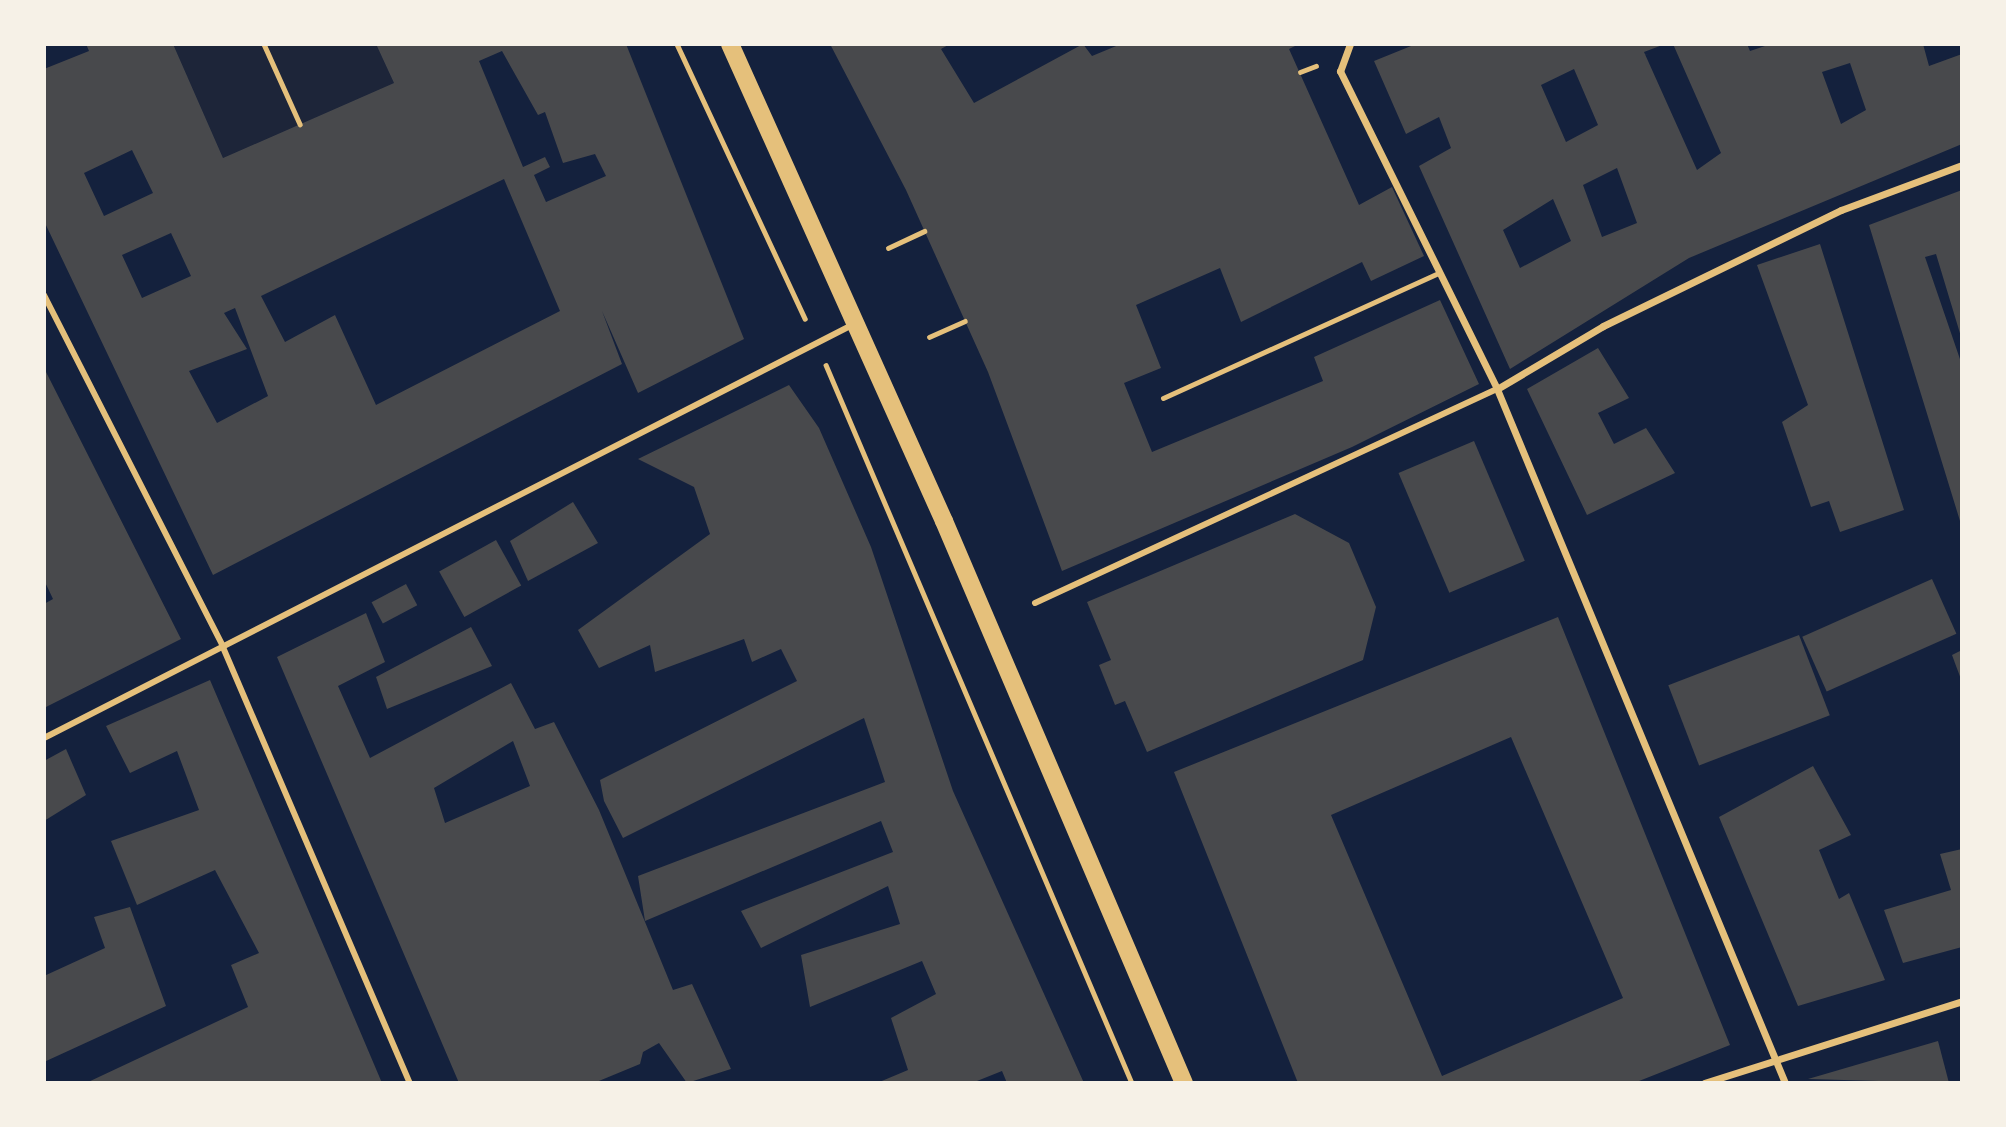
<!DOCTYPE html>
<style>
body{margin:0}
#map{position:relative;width:2006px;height:1127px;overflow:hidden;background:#14213d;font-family:Arial,sans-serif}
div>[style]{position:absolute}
.green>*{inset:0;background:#1d2539}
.building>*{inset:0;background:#48494c;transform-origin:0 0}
.path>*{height:4.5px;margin:-2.25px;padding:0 2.25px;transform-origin:2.25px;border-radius:2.25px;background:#e5c07b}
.service>*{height:5px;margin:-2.5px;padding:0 2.5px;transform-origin:2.5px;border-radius:2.5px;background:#e5c07b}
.pedestrian>*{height:6px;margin:-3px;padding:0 3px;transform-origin:3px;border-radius:3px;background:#e5c07b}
.minor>*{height:7px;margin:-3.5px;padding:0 3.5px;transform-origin:3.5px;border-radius:3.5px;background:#e5c07b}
.primary>*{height:18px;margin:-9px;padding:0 9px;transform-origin:9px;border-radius:9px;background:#e5c07b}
span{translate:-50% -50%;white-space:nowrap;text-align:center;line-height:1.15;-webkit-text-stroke:7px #f6f1e7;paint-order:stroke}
.frame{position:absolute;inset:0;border:46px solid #f6f1e7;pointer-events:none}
</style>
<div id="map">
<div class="green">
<i style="clip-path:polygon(173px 44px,376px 44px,394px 83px,223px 158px)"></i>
</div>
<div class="building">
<i style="clip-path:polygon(evenodd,86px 44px,173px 44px,223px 158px,394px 83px,376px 44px,626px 44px,744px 339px,638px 393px,602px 311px,622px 364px,213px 575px,44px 221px,44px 69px,89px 51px,86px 44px,502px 51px,538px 115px,545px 112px,563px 163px,595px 154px,606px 176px,546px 202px,534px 175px,550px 167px,545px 157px,523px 167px,479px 61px,502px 51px,86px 44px,132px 150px,153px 193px,104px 216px,84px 173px,132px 150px,86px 44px,504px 179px,560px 311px,376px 405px,335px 315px,285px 342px,261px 296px,504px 179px,86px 44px,171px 233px,191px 276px,142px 298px,122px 255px,171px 233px,86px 44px,235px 308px,268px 396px,217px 423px,189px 371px,247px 349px,224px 313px,235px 308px)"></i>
<i style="clip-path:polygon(830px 44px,950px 44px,941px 49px,974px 103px,1083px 44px,1092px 56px,1121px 44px,1299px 44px,1289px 49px,1359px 205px,1392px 187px,1424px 256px,1371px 281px,1362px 262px,1241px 322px,1220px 268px,1136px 305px,1161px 368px,1124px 383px,1152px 452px,1323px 381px,1314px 357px,1440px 300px,1479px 384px,1352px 447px,1062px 571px,988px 372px,906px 190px)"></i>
<i style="clip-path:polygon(evenodd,1416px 44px,1665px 44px,1644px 52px,1697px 170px,1721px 153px,1673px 44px,1747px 44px,1750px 51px,1771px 44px,1923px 44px,1929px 66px,1962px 54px,1962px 144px,1689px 258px,1510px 369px,1419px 166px,1451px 148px,1439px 117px,1406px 134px,1374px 61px,1416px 44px,1850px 63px,1866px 110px,1841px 124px,1822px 72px,1850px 63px,1416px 44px,1574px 69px,1598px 125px,1566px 142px,1541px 85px,1574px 69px,1416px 44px,1617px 168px,1637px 223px,1602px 237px,1583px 185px,1617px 168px,1416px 44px,1553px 199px,1571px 241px,1520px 268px,1503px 230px,1553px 199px)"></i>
<i style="clip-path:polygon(1962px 190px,1962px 340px,1936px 254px,1925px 257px,1962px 365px,1960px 521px,1869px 225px)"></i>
<i style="clip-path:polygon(1820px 244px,1904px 510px,1840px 532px,1829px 501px,1811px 507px,1782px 422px,1808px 405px,1757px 265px)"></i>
<i style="clip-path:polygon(1598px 348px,1629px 398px,1598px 413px,1614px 444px,1646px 428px,1675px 473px,1587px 515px,1527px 389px)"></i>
<i style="clip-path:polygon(44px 368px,181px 639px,44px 708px,44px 604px,53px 599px,44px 580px)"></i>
<i style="clip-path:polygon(789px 385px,819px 428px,871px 547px,953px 791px,1084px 1083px,1007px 1083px,1002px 1071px,972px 1083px,877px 1083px,908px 1070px,891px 1018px,936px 994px,922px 961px,810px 1007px,801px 955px,900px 924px,888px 886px,761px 948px,741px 911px,893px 852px,881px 821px,645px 921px,638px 876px,885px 782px,864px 718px,623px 838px,604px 801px,600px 780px,797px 681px,781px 649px,752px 662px,744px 639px,655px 672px,650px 645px,599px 668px,578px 630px,710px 534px,694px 487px,638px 459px)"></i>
<i style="left:1474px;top:441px;width:130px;height:82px;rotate:67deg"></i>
<i style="clip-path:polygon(573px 502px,598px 543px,528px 581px,510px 541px)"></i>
<i style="clip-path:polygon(1295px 514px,1349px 543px,1376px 607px,1363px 660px,1147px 752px,1125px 701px,1115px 705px,1099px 665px,1111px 660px,1087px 602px)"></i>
<i style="left:496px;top:540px;width:52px;height:65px;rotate:61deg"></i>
<i style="left:1932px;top:579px;width:60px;height:142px;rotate:66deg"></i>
<i style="left:406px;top:584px;width:24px;height:39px;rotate:62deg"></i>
<i style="clip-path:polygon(evenodd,366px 613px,385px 662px,338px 686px,370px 758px,511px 683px,535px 729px,554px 722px,599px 810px,673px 990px,692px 984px,731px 1069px,687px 1083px,659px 1043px,643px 1052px,640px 1064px,594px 1083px,459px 1083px,277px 657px,366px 613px,513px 741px,530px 786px,445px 823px,434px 788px,513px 741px)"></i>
<i style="clip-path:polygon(evenodd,1558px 617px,1730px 1045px,1634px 1083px,1298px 1083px,1174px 772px,1558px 617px,1511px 737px,1623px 998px,1442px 1076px,1331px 815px,1511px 737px)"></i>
<i style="clip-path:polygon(471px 627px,492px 666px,387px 709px,376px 677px)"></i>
<i style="left:1799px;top:635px;width:86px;height:140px;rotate:69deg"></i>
<i style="clip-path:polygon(1962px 650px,1962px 682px,1952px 655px)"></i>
<i style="clip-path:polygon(210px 680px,334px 970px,382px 1083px,86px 1083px,248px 1007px,231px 965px,259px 953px,215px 870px,137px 905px,111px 841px,199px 810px,177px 751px,130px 773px,106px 726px)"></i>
<i style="clip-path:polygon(66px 749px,86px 795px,44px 821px,44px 761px)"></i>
<i style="clip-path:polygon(1813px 766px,1851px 835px,1819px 850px,1839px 899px,1849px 893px,1885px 980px,1798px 1006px,1719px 817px)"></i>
<i style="clip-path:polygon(1962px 849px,1962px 947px,1903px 963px,1884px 910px,1951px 890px,1940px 854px)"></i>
<i style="clip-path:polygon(130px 907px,166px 1006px,44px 1062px,44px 976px,105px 948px,94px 917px)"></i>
<i style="clip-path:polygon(1938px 1041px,1949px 1083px,1808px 1079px)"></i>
</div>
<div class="path">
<i style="left:264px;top:44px;width:88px;rotate:65.8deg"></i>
<i style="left:677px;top:44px;width:303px;rotate:65deg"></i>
<i style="left:1300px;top:72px;width:17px;rotate:-21deg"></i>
<i style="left:888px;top:248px;width:40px;rotate:-25deg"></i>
<i style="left:929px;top:337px;width:39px;rotate:-24deg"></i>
<i style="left:826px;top:365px;width:780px;rotate:66.92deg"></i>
</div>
<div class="service">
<i style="left:1163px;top:398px;width:303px;rotate:-24.4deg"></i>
</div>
<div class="pedestrian">
<i style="left:44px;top:295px;width:393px;rotate:63deg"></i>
<i style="left:222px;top:645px;width:477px;rotate:66.8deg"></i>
<i style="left:1035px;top:603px;width:509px;rotate:-24.85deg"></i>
<i style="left:44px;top:738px;width:907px;rotate:-27.07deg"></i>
</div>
<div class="minor">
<i style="left:1350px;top:44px;width:29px;rotate:110deg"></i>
<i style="left:1340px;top:71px;width:355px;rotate:63.7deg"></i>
<i style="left:1497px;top:389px;width:751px;rotate:67.46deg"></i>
<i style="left:1497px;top:389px;width:123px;rotate:-30.7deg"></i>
<i style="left:1603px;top:326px;width:265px;rotate:-26deg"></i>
<i style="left:1841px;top:210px;width:129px;rotate:-20.4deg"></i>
<i style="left:1704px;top:1083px;width:271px;rotate:-17.6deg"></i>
</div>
<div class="primary">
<i style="left:730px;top:44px;width:523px;rotate:65.84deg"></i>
<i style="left:944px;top:521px;width:611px;rotate:66.88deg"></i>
</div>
<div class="frame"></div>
</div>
